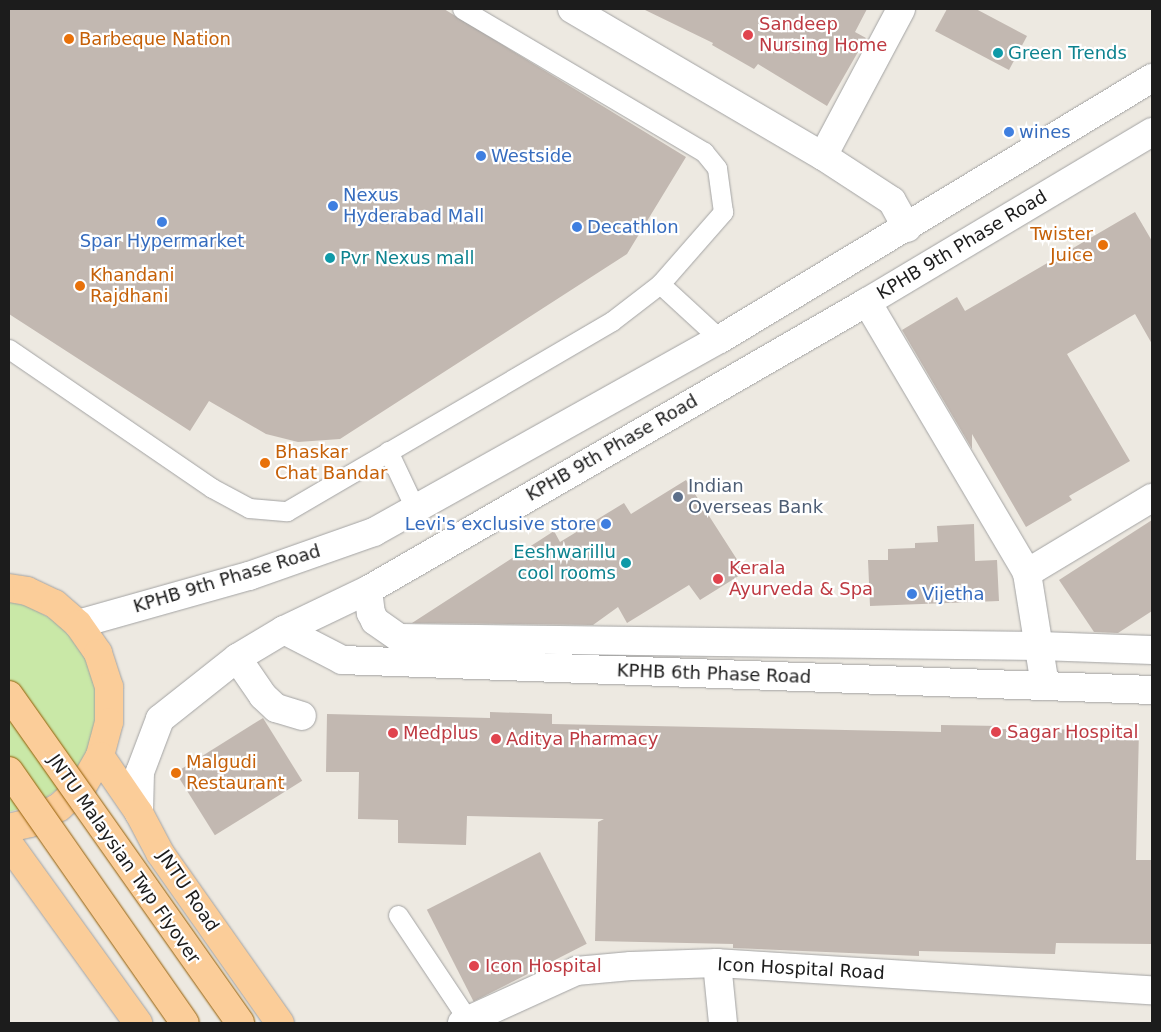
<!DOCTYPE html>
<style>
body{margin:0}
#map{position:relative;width:1161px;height:1032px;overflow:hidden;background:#ede9e1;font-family:"DejaVu Sans",sans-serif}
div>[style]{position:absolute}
.grass>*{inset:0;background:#c9e8a7}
.building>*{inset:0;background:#c2b8b1;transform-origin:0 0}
.roads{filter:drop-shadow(0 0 1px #a3a3a3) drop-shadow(0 0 1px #a3a3a3)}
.service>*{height:19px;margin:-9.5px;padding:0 9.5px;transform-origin:9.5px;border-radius:9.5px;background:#fff}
.minor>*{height:28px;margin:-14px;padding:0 14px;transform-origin:14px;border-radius:14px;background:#fff}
.tertiary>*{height:28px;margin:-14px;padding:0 14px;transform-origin:14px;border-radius:14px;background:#fff}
.primary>*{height:28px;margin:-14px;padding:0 14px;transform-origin:14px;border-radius:14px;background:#fbcd99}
.bridges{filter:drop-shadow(0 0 1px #935c01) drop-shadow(0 0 1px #935c01)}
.primary-bridge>*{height:28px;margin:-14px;padding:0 14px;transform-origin:14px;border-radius:14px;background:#fbcd99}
.dots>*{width:14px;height:14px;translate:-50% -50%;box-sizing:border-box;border:2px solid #fff;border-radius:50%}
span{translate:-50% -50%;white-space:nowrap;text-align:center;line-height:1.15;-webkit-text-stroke:4.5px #fff;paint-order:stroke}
.health-label{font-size:18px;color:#be3a42}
.left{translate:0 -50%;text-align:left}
.food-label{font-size:18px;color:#c56008}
.right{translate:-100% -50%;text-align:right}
.culture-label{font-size:18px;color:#0d838f}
.shop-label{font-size:18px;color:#366cbe}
.street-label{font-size:18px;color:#1c1c1c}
.service-label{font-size:18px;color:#4e5e75}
.frame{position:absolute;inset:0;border:10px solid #1c1c1c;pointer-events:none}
</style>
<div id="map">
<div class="grass">
<i style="clip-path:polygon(9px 602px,28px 606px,60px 624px,84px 653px,96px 688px,96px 725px,85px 757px,65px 784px,38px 803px,9px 812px)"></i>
</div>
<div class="building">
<i style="clip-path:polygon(9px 9px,444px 9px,686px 157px,627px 254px,340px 439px,298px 442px,266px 434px,209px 401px,190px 431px,9px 314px)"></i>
<i style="clip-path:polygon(643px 9px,867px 9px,855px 32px,866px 38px,827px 106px,758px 64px,754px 69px,712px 45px,713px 43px)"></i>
<i style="clip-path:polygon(947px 9px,976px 9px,1027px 36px,1009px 70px,935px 31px)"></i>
<i style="clip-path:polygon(1135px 212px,1152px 241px,1152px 344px,1135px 314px,1067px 354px,1130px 461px,1069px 496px,1072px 500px,1026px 527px,972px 434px,972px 449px,902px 330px,957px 297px,965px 311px)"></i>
<i style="clip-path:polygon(686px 480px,745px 572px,700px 600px,689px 585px,627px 623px,618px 607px,593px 625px,412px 623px,554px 531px,560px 542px,624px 503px,631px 514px)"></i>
<i style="clip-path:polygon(1152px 520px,1152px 611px,1118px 633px,1094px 632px,1059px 580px)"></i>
<i style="clip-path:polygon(974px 524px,975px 561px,997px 560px,999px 601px,870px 606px,868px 560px,888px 560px,888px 549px,915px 548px,915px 543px,938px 542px,937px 526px)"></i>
<i style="clip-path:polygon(490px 712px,552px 714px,552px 724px,941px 732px,941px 725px,1000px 726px,1000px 729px,1139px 730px,1136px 860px,1152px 860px,1152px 944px,1056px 943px,1055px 954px,919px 951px,919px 956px,733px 948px,733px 944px,595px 941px,598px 822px,604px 819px,467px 816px,466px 845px,398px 843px,398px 820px,358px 819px,359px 772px,326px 772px,327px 714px,490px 718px)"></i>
<i style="left:263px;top:718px;width:74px;height:103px;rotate:58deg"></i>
<i style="left:540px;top:852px;width:103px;height:127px;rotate:63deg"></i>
</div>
<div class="roads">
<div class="service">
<i style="left:660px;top:284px;width:81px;rotate:42.5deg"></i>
<i style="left:9px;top:349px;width:246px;rotate:34.4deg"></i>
<i style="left:212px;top:488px;width:42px;rotate:28.4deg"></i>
<i style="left:249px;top:508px;width:38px;rotate:5deg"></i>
<i style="left:287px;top:511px;width:376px;rotate:-30.3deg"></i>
<i style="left:612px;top:321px;width:61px;rotate:-37.6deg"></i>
<i style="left:660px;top:284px;width:96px;rotate:-48.8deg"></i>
<i style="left:723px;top:212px;width:44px;rotate:-97.8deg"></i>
<i style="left:717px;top:168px;width:21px;rotate:-129deg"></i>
<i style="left:704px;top:152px;width:281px;rotate:-149.4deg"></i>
<i style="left:388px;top:451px;width:63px;rotate:64.7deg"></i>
<i style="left:398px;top:915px;width:126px;rotate:56.3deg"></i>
</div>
<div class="minor">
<i style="left:572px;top:9px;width:291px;rotate:30.4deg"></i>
<i style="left:823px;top:156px;width:82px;rotate:33.1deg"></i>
<i style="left:892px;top:201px;width:31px;rotate:61deg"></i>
<i style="left:823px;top:156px;width:166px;rotate:-62deg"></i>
<i style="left:867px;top:302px;width:315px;rotate:59.4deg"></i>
<i style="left:1027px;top:573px;width:146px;rotate:-31deg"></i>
<i style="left:1027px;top:573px;width:114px;rotate:80.9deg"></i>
<i style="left:237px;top:658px;width:46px;rotate:55.6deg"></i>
<i style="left:263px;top:696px;width:18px;rotate:43deg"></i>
<i style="left:276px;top:708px;width:27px;rotate:17deg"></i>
<i style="left:717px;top:963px;width:60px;rotate:84.3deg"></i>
<i style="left:462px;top:1023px;width:125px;rotate:-24.5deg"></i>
<i style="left:576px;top:971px;width:55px;rotate:-5.2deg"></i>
<i style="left:631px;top:966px;width:86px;rotate:-2deg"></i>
<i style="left:717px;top:963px;width:436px;rotate:3.6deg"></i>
</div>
<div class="tertiary">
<i style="left:368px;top:590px;width:23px;rotate:83deg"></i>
<i style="left:371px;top:613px;width:9px;rotate:63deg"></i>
<i style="left:375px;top:621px;width:29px;rotate:35deg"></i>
<i style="left:399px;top:638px;width:641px;rotate:0.72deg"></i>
<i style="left:1040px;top:646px;width:112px;rotate:2deg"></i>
<i style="left:78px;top:624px;width:178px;rotate:-15.7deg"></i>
<i style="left:249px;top:576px;width:133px;rotate:-19.4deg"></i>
<i style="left:374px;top:532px;width:396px;rotate:-29.2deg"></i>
<i style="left:720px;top:339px;width:505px;rotate:-31.14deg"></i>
<i style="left:284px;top:630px;width:65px;rotate:27.3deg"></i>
<i style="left:342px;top:660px;width:811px;rotate:2.12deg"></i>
<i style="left:139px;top:813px;width:41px;rotate:-88.6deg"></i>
<i style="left:140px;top:772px;width:57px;rotate:-69.3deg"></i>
<i style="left:160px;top:719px;width:98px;rotate:-38.4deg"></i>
<i style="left:237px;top:658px;width:55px;rotate:-30.8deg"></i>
<i style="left:284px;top:630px;width:93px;rotate:-25.5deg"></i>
<i style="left:368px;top:590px;width:576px;rotate:-29.99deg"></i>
<i style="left:867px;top:302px;width:332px;rotate:-30.8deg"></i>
</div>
<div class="primary">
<i style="left:9px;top:588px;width:18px;rotate:9deg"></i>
<i style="left:27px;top:591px;width:31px;rotate:25deg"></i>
<i style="left:55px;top:604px;width:30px;rotate:41deg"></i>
<i style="left:78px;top:624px;width:35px;rotate:55deg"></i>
<i style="left:98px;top:653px;width:36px;rotate:72deg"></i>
<i style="left:109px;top:687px;width:35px;rotate:90deg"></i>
<i style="left:109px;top:722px;width:35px;rotate:105deg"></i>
<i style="left:100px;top:756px;width:34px;rotate:120deg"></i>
<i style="left:83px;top:785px;width:33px;rotate:137deg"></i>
<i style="left:59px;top:807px;width:33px;rotate:151deg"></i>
<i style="left:30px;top:823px;width:22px;rotate:167deg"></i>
<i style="left:100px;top:756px;width:69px;rotate:55.6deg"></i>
<i style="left:139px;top:813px;width:45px;rotate:62.3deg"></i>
<i style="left:160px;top:853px;width:208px;rotate:54.8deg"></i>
<i style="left:9px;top:844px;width:221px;rotate:54.2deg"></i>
</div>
</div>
<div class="bridges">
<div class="primary-bridge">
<i style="left:9px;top:695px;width:401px;rotate:54.8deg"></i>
<i style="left:9px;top:771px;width:307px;rotate:55.1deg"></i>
</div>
</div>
<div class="dots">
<i style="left:748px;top:35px;background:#e0444e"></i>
<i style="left:69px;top:39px;background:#e8710a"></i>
<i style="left:998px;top:53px;background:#0f9aa8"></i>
<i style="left:1009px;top:132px;background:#3f7fe0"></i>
<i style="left:481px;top:156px;background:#3f7fe0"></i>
<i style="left:333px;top:206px;background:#3f7fe0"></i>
<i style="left:162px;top:222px;background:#3f7fe0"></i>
<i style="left:577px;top:227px;background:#3f7fe0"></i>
<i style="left:1103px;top:245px;background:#e8710a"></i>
<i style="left:330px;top:258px;background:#0f9aa8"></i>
<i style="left:80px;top:286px;background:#e8710a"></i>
<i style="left:265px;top:463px;background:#e8710a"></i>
<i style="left:678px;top:497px;background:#5c6f8a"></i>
<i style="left:606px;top:524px;background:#3f7fe0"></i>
<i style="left:626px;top:563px;background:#0f9aa8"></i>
<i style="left:718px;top:579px;background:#e0444e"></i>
<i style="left:912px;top:594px;background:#3f7fe0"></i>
<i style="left:996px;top:732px;background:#e0444e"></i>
<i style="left:393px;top:733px;background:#e0444e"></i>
<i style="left:496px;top:739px;background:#e0444e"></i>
<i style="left:176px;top:773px;background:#e8710a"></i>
<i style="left:474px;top:966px;background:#e0444e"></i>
</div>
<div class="health-label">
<span class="left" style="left:759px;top:35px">Sandeep<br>Nursing Home</span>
<span class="left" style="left:729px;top:579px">Kerala<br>Ayurveda &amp; Spa</span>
<span class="left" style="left:1007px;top:732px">Sagar Hospital</span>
<span class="left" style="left:403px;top:733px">Medplus</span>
<span class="left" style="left:506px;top:739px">Aditya Pharmacy</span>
<span class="left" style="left:485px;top:966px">Icon Hospital</span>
</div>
<div class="food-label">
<span class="left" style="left:79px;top:39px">Barbeque Nation</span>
<span class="right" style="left:1093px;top:245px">Twister<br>Juice</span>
<span class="left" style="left:90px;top:286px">Khandani<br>Rajdhani</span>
<span class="left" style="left:275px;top:463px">Bhaskar<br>Chat Bandar</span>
<span class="left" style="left:186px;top:773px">Malgudi<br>Restaurant</span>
</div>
<div class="culture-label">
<span class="left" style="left:1008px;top:53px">Green Trends</span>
<span class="left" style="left:340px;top:258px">Pvr Nexus mall</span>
<span class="right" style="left:616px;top:563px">Eeshwarillu<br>cool rooms</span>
</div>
<div class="shop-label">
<span class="left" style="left:1019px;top:132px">wines</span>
<span class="left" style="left:491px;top:156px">Westside</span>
<span class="left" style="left:343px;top:206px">Nexus<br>Hyderabad Mall</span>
<span class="left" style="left:587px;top:227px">Decathlon</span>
<span style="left:162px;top:241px">Spar Hypermarket</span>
<span class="right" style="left:596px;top:524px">Levi's exclusive store</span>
<span class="left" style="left:922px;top:594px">Vijetha</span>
</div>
<div class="street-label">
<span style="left:962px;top:245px;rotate:-31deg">KPHB 9th Phase Road</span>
<span style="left:612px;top:448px;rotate:-30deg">KPHB 9th Phase Road</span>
<span style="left:227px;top:579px;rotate:-17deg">KPHB 9th Phase Road</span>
<span style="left:714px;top:674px;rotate:2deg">KPHB 6th Phase Road</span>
<span style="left:124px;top:859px;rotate:55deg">JNTU Malaysian Twp Flyover</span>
<span style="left:188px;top:891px;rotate:56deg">JNTU Road</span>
<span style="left:801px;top:969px;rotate:3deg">Icon Hospital Road</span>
</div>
<div class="service-label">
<span class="left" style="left:688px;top:497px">Indian<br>Overseas Bank</span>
</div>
<div class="frame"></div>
</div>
